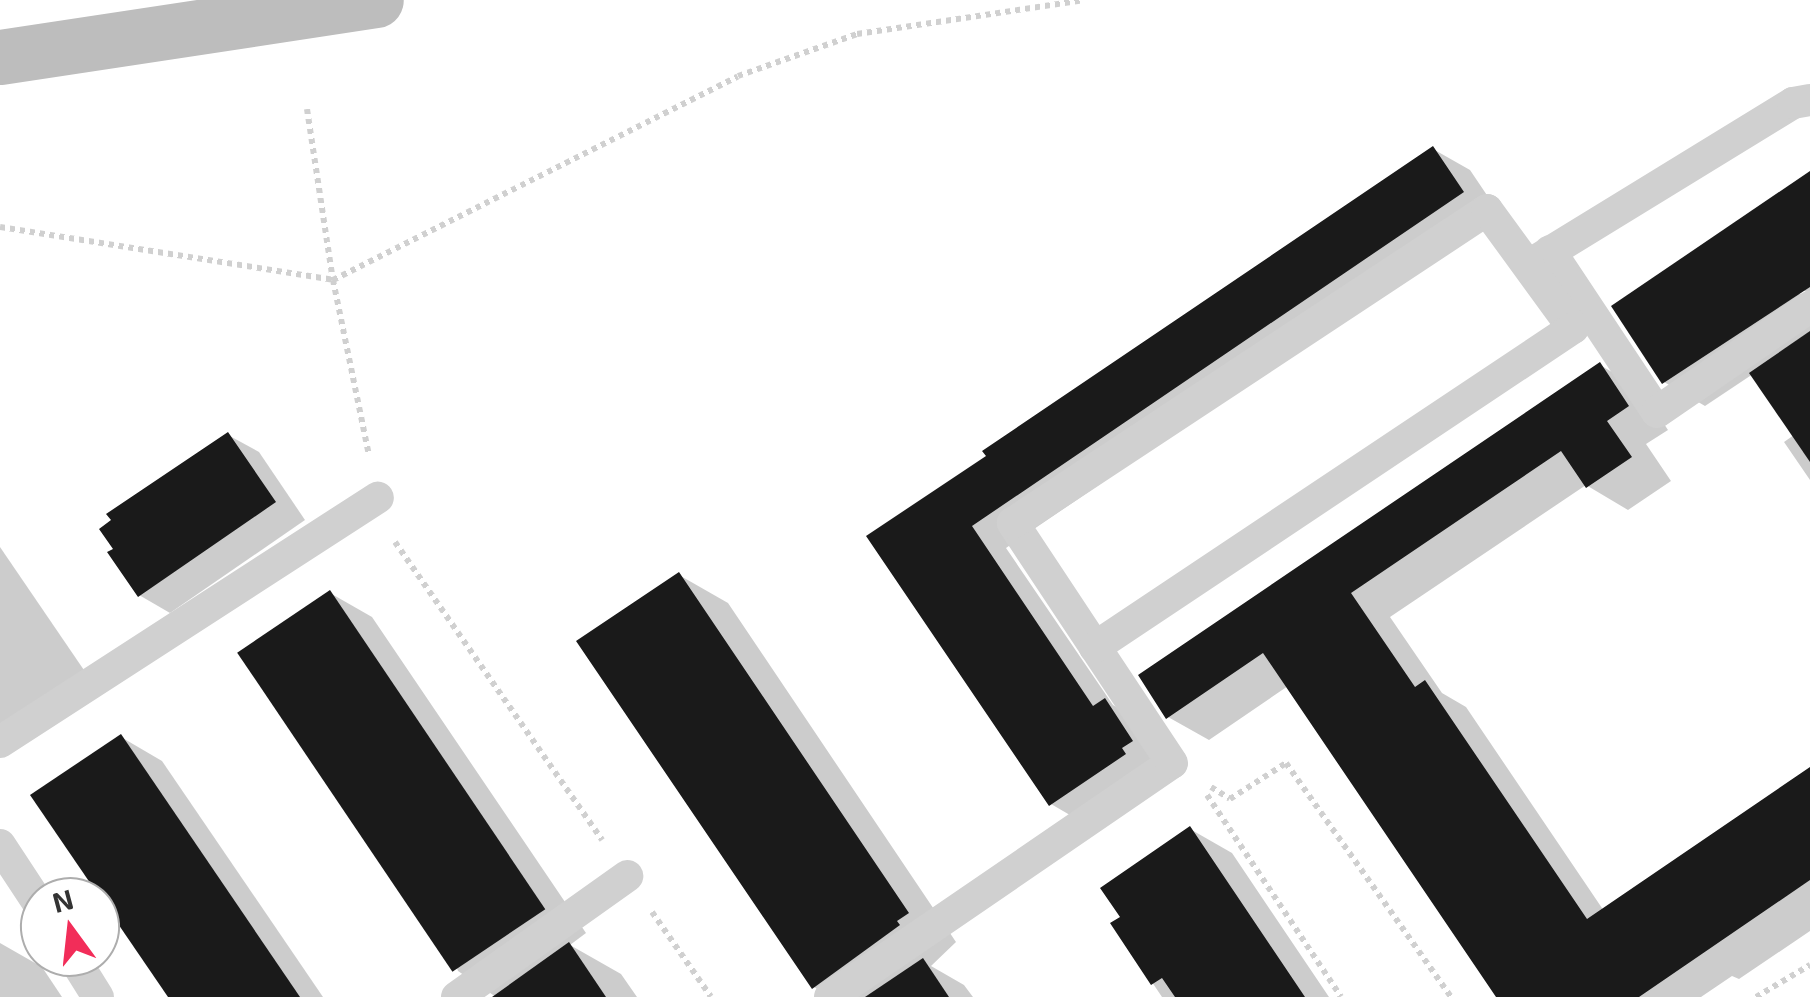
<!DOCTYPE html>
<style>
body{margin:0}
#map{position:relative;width:1810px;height:997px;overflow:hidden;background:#fff;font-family:"Exo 2",sans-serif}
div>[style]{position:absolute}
.shadow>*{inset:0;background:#0003}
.building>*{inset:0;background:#1a1a1a;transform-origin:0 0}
.path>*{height:6px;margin-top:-3px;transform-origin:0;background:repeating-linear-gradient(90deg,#d0d0d0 0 5px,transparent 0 10px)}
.lane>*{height:32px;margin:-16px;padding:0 16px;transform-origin:16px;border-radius:16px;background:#d0d0d0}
.secondary>*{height:55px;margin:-27.5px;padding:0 27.5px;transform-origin:27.5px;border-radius:27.5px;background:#bdbdbd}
span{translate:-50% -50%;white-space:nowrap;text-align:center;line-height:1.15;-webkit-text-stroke:10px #fff;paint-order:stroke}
.north{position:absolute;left:20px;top:877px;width:100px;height:100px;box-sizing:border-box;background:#fff;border:2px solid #adadad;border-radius:50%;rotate:345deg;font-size:28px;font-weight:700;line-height:40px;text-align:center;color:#333}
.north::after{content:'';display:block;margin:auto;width:35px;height:45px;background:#f22d59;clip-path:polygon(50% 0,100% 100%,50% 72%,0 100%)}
</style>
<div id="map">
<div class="shadow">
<i style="clip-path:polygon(1433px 149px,1470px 170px,1499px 213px,1006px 548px,1113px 705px,1141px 722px,1168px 762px,1087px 825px,1051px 804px,870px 537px)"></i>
<i style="clip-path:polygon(1810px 174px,1810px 294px,1789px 282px,1787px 286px,1810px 300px,1810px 480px,1784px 442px,1794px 435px,1753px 374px,1705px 406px,1664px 382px)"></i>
<i style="clip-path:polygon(1600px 365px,1641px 389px,1668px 430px,1646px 444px,1671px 481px,1628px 510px,1586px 485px,1390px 617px,1442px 693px,1466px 707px,1604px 911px,1810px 791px,1810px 931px,1739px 979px,1732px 976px,1701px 997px,1499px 997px,1288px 686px,1209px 740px,1168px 717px)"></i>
<i style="clip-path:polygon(228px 435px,259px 452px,305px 520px,170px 613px,139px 595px)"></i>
<i style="clip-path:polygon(0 547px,88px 676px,0 736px)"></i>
<i style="clip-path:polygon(679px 575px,728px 603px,956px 942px,931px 966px,964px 985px,973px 997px,831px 997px,814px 987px)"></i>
<i style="clip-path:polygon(330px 593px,372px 617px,586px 933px,570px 945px,621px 974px,637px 997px,496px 997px,458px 971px)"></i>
<i style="clip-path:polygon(121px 737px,162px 761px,323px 997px,171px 997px)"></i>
<i style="clip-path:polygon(1190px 829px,1232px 853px,1329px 997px,1162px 997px,1113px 924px,1123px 917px)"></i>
<i style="clip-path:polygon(0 943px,42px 967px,62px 997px,0 997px)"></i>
</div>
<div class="building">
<i style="clip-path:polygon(1433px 146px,1464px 192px,972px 526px,1093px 706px,1105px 698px,1133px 741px,1122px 748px,1126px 754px,1049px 806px,866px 536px,986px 456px,982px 451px)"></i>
<i style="clip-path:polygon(1810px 171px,1810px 287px,1662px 384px,1611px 306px)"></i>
<i style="clip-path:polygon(1810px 331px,1810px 462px,1749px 373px)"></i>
<i style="clip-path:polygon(1600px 362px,1629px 406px,1607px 421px,1632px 457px,1586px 488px,1561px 451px,1351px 593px,1415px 687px,1425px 680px,1587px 919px,1810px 767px,1810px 880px,1639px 997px,1496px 997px,1263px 653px,1166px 719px,1138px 675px)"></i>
<i style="clip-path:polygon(228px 432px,276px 502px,138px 597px,107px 552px,113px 549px,99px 529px,111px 520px,106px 514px)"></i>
<i style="clip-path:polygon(679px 572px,909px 913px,897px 921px,900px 925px,812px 989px,576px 641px)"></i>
<i style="left:330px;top:590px;width:385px;height:112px;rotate:56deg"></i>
<i style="clip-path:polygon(121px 734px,300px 997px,168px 997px,30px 795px)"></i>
<i style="clip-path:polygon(1190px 826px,1305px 997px,1175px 997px,1162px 978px,1151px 985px,1110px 923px,1120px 917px,1100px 888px)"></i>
<i style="clip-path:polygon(569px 942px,606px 997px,492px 997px)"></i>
<i style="clip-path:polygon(923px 958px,949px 997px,865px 997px)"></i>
</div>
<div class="path">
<i style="left:307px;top:109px;width:173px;rotate:81.4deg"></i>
<i style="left:333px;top:280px;width:453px;rotate:-26.7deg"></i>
<i style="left:738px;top:76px;width:126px;rotate:-19.4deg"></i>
<i style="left:857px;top:34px;width:230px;rotate:-8.5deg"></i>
<i style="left:0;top:227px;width:337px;rotate:9deg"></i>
<i style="left:333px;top:280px;width:179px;rotate:78.4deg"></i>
<i style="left:395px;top:542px;width:363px;rotate:55.2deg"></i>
<i style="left:1211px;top:787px;width:22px;rotate:32deg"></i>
<i style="left:1230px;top:799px;width:67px;rotate:-32.7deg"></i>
<i style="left:1286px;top:763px;width:286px;rotate:54.8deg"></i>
<i style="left:1207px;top:795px;width:242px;rotate:56.4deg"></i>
<i style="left:652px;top:912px;width:103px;rotate:55.2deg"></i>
<i style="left:1756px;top:997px;width:63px;rotate:-30.7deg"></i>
</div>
<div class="lane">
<i style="left:1550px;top:251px;width:193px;rotate:56.4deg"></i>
<i style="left:1657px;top:412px;width:186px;rotate:-34.5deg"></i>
<i style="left:1532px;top:263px;width:306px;rotate:-31.5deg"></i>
<i style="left:1793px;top:103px;width:17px;rotate:-10deg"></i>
<i style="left:0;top:742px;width:450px;rotate:-32.9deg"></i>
<i style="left:0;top:845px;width:73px;rotate:56.7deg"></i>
<i style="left:73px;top:957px;width:47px;rotate:58deg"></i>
<i style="left:457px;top:997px;width:209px;rotate:-35.4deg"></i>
<i style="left:830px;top:997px;width:414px;rotate:-34.4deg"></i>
<i style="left:1172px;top:763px;width:139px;rotate:-123.6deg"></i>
<i style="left:1095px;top:647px;width:149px;rotate:-123.5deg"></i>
<i style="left:1013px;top:523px;width:568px;rotate:-33.44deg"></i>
<i style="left:1487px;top:210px;width:146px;rotate:53.9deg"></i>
<i style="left:1573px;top:328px;width:575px;rotate:146.28deg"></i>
</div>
<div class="secondary">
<i style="left:0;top:57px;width:380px;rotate:-8.6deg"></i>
</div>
<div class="north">N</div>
</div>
